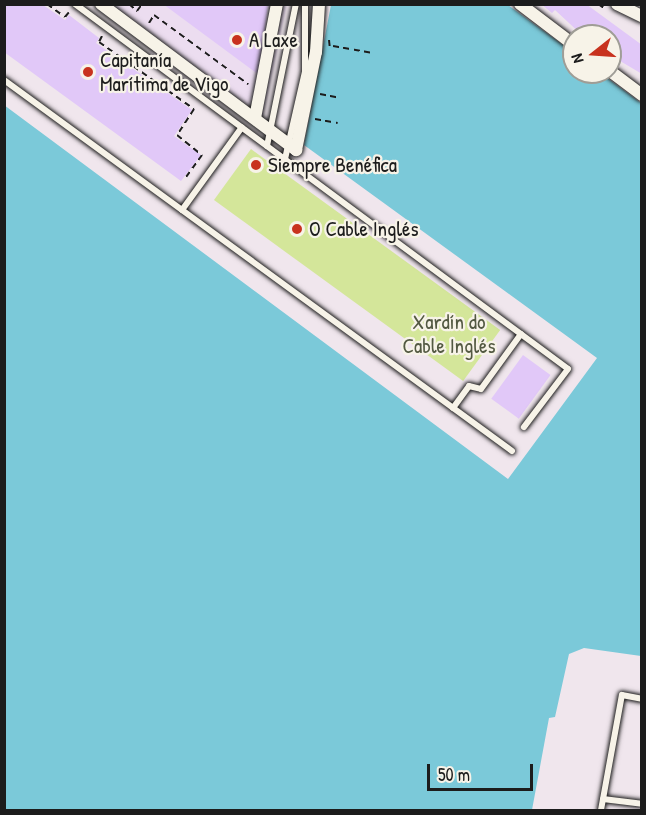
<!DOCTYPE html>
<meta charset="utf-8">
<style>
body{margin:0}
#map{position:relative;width:646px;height:815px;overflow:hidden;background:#f0e6ed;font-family:"Patrick Hand",sans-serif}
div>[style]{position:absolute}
.built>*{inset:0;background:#ecddf0}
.green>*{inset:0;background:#d4e69a;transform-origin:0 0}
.water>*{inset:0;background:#7bc9d9}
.building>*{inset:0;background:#e1c8f8;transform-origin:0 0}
.path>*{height:2px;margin-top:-1px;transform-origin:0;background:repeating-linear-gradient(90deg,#1c1c1c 0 6px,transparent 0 10.5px)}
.roads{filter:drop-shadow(0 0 2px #1c1c1c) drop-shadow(0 0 2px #1c1c1c)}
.lane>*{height:6px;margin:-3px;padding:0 3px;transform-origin:3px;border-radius:3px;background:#f7f3e8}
.street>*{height:12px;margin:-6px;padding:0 6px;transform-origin:6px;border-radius:6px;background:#f7f3e8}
.dots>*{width:16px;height:16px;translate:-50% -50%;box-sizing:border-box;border:3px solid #f7f3e8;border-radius:50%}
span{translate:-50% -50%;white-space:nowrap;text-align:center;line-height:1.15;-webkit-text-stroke:4.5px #f7f3e8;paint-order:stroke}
.poi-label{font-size:21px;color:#1c1c1c}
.left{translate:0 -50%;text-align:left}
.park-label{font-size:21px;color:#535942}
.frame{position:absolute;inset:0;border:6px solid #1c1c1c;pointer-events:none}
.north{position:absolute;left:562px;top:24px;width:60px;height:60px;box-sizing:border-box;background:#f7f3e8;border:2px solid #9f9d96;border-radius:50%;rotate:253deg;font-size:16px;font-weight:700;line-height:24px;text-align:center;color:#1c1c1c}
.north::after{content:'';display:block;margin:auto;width:21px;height:27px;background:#c8321e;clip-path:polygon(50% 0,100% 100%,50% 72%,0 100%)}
.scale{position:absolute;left:427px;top:764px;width:106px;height:27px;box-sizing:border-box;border:3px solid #1c1c1c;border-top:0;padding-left:8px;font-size:18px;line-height:21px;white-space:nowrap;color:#1c1c1c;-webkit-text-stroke:4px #f7f3e8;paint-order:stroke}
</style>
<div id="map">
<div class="built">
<i style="clip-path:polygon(110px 5px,287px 5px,263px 117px)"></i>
</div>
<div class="green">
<i style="left:251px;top:149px;width:308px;height:63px;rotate:36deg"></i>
</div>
<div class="water">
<i style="clip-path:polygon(331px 5px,508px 5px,574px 53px,574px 72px,599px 72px,641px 103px,641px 656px,584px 648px,569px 654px,555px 717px,549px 718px,532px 810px,5px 810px,4px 105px,508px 479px,597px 358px,304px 145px)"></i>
</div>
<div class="building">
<i style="clip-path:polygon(163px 4px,268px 4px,259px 75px)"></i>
<i style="clip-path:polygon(541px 4px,586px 4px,642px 45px,642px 74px,610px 55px,610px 36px,583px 36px,555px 10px,552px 13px)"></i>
<i style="clip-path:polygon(4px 5px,43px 5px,65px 20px,69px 15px,99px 38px,96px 43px,192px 110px,174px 136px,201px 155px,181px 181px,4px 52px)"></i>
<i style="left:523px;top:355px;width:34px;height:54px;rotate:36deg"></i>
</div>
<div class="path">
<i style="left:47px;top:4px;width:22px;rotate:36deg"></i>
<i style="left:65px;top:17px;width:6px;rotate:-51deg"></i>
<i style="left:129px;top:4px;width:11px;rotate:41deg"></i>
<i style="left:137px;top:11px;width:9px;rotate:-54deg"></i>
<i style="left:598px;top:4px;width:7px;rotate:34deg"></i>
<i style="left:149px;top:23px;width:9px;rotate:-58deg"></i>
<i style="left:154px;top:15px;width:117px;rotate:36.3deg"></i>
<i style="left:102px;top:36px;width:7px;rotate:117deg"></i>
<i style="left:99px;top:42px;width:116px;rotate:35.2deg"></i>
<i style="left:194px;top:109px;width:31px;rotate:123deg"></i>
<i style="left:177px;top:135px;width:32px;rotate:39deg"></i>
<i style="left:202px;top:155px;width:27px;rotate:126deg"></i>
<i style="left:329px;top:40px;width:9px;rotate:84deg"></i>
<i style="left:333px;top:46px;width:39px;rotate:10deg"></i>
<i style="left:320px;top:94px;width:21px;rotate:11deg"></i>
<i style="left:315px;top:119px;width:23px;rotate:10deg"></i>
</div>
<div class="roads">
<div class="lane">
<i style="left:75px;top:4px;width:613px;rotate:36.51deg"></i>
<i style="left:568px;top:369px;width:73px;rotate:127.2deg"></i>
<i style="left:4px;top:80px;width:629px;rotate:36.14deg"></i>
<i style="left:267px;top:146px;width:145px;rotate:-78.5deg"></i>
<i style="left:285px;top:159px;width:89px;rotate:-77.1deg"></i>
<i style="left:305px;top:72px;width:68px;rotate:-90deg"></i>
<i style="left:182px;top:210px;width:102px;rotate:-54.1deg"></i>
<i style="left:453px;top:408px;width:27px;rotate:-54deg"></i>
<i style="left:469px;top:386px;width:12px;rotate:14deg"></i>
<i style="left:481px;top:389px;width:68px;rotate:-54deg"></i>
<i style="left:603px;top:799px;width:39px;rotate:7deg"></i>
<i style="left:601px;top:810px;width:117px;rotate:-79.7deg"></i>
<i style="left:622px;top:695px;width:20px;rotate:11deg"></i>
</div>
<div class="street">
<i style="left:101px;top:4px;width:244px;rotate:36.8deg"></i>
<i style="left:296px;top:150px;width:100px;rotate:-78.5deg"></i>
<i style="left:316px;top:52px;width:48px;rotate:-86.4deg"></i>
<i style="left:520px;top:4px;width:68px;rotate:37.2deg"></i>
<i style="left:617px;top:4px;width:28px;rotate:26deg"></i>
<i style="left:610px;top:71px;width:40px;rotate:37deg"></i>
<i style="left:255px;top:118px;width:116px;rotate:-79.1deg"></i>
</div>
</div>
<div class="dots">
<i style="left:237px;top:40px;background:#c8321e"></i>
<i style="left:88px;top:72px;background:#c8321e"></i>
<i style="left:256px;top:165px;background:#c8321e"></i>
<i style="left:297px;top:229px;background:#c8321e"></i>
</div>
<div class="poi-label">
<span class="left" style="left:249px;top:40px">A Laxe</span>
<span class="left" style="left:100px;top:72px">Capitanía<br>Marítima de Vigo</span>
<span class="left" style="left:268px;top:165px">Siempre Benéfica</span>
<span class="left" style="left:309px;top:229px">O Cable Inglés</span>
</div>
<div class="park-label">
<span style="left:449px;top:334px">Xardín do<br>Cable Inglés</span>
</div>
<div class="frame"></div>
<div class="north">N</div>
<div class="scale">50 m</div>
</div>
